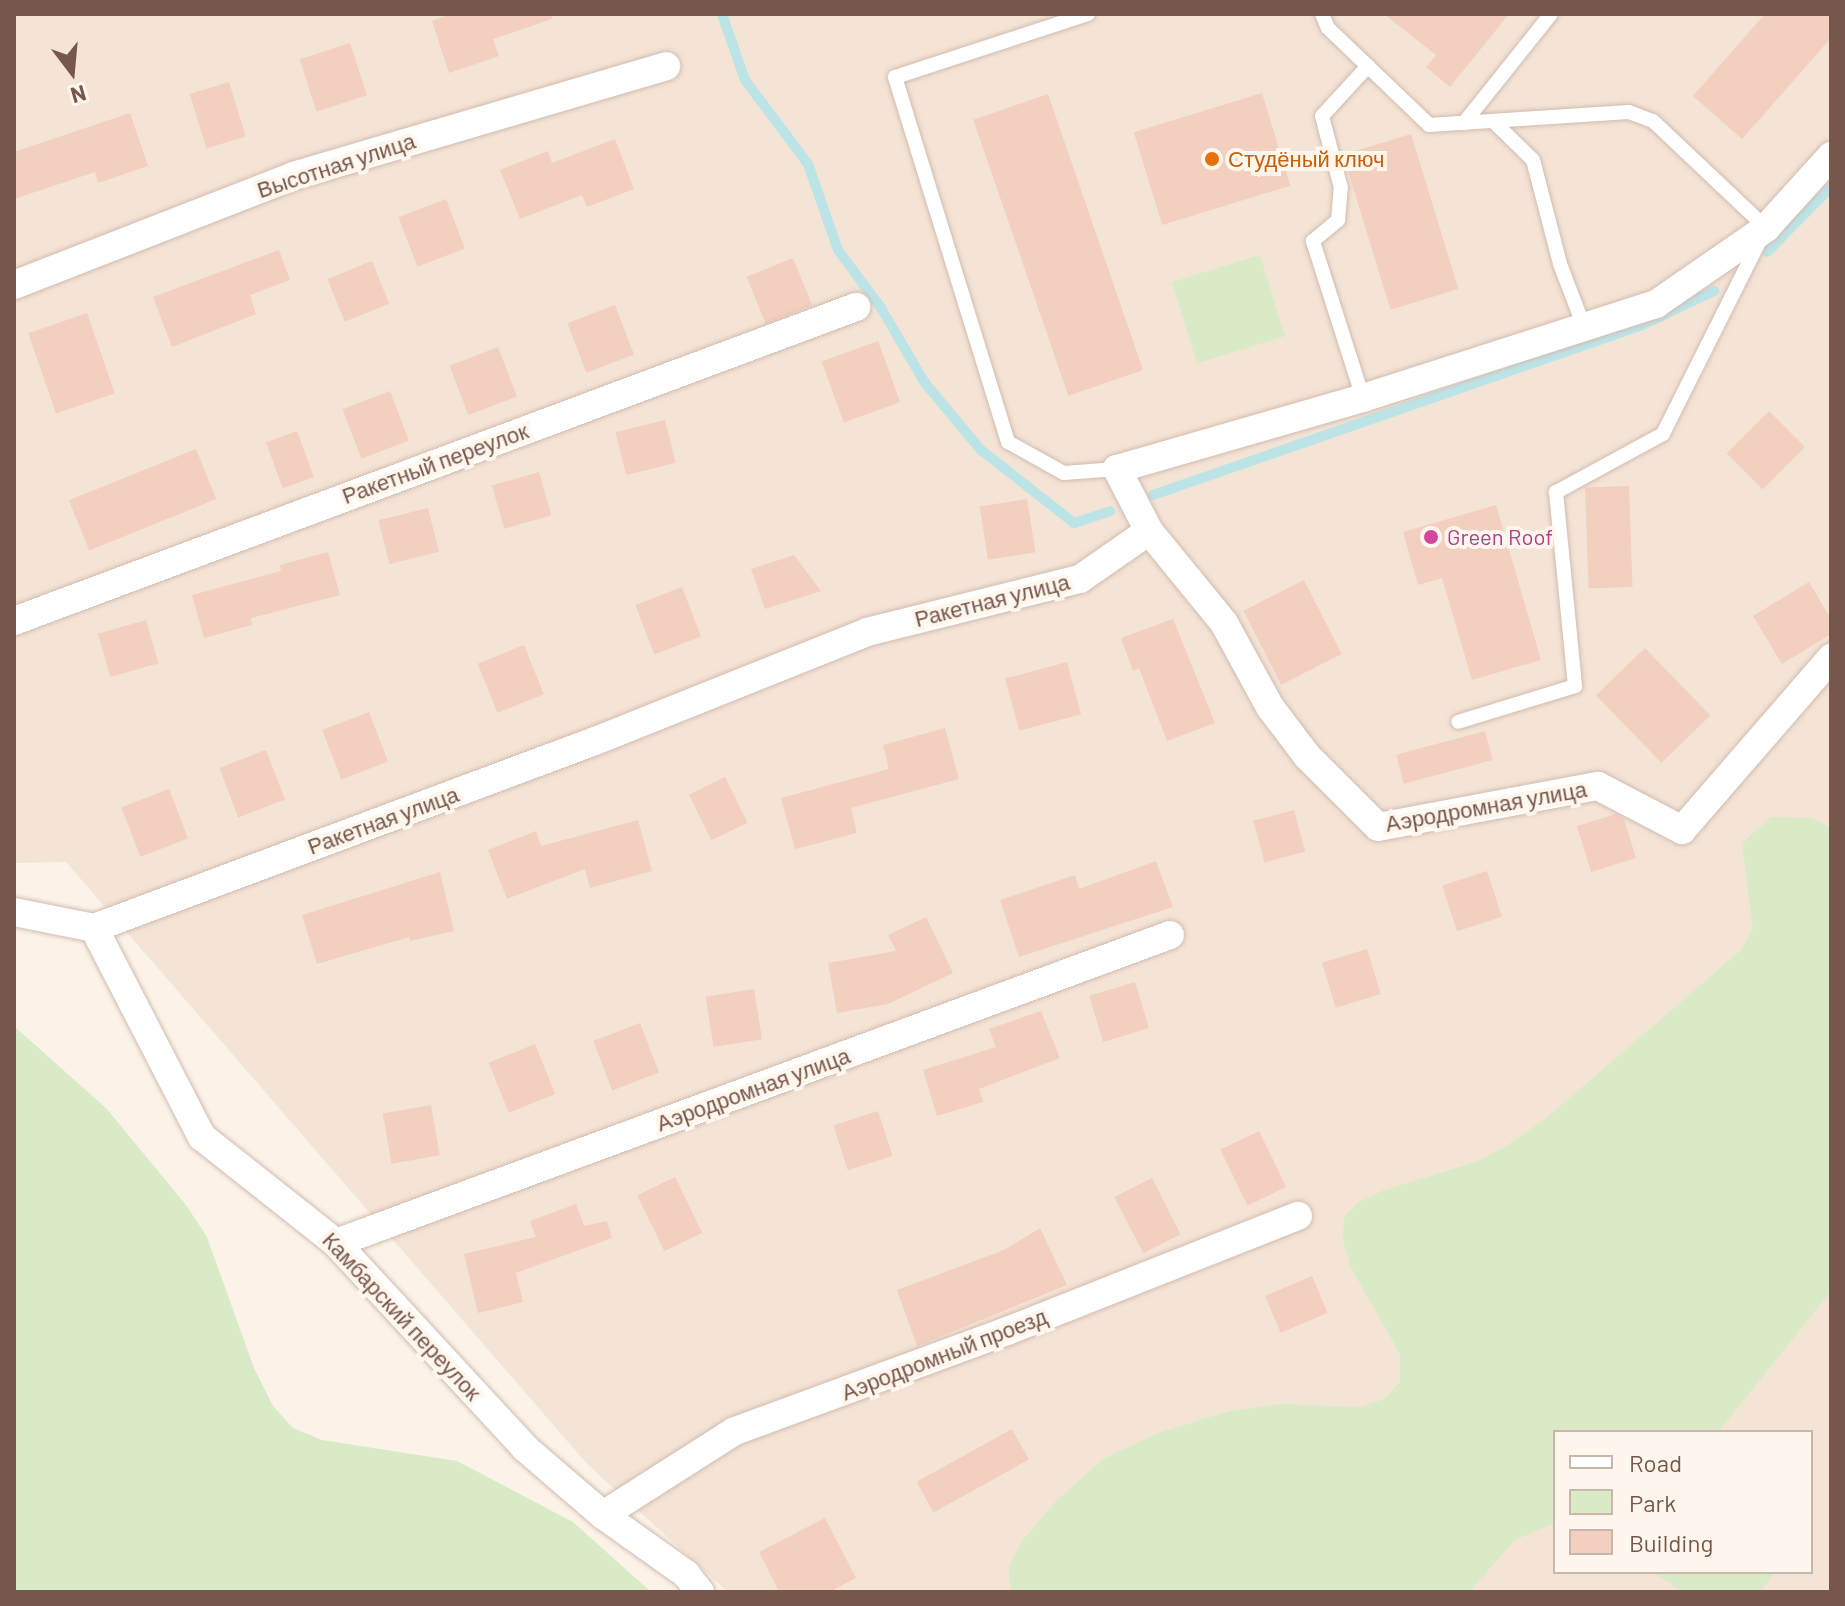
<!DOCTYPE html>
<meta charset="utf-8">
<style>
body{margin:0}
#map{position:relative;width:1845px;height:1606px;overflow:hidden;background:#fcf3e8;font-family:Barlow,sans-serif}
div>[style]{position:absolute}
.residential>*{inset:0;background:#f4e4d6}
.green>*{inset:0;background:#d8ebc6;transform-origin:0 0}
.stream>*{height:10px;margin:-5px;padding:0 5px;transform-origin:5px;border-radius:5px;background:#bce4e7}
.building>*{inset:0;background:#f2cfbf;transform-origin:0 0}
.roads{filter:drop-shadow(0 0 2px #d1bcb0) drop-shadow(0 0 2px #d1bcb0)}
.service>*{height:14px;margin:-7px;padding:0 7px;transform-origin:7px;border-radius:7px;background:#fff}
.minor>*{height:28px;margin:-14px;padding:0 14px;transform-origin:14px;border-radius:14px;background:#fff}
.dots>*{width:22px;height:22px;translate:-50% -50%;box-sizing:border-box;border:4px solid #fff7ee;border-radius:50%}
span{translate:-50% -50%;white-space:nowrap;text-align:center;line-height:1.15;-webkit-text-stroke:8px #fff7ee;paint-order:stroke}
.food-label{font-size:22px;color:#c56008}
.left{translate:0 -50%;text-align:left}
.street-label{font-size:22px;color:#77574b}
.hotel-label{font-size:22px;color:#b23c85}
.frame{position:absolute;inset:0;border:16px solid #77574b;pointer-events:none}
.legend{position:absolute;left:1553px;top:1430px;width:260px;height:144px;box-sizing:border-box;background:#fff7ee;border:2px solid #c9b7ad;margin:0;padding:10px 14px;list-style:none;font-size:24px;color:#77574b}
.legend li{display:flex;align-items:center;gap:16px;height:40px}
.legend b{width:40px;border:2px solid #c9b7ad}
.north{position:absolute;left:32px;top:32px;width:80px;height:80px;-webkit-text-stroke:6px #fff7ee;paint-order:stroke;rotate:164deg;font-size:22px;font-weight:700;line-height:32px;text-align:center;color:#77574b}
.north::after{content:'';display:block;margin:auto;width:28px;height:36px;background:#77574b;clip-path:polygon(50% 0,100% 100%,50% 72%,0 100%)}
</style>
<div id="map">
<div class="residential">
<i style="clip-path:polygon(evenodd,14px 14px,1831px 14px,1831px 1592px,728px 1592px,587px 1464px,66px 862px,14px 863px,14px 14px,1555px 1432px,1811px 1432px,1811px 1572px,1555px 1572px,1555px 1432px)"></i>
</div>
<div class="green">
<i style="left:1260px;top:255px;width:85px;height:92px;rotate:73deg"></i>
<i style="clip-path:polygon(1771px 817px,1812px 818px,1831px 828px,1831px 1291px,1718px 1432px,1555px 1432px,1555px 1523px,1515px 1540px,1469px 1592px,1010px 1592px,1009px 1566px,1023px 1540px,1054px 1503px,1103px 1459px,1158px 1433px,1230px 1411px,1280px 1404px,1360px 1407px,1384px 1399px,1400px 1382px,1400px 1354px,1351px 1268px,1343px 1240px,1344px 1217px,1359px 1202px,1384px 1190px,1476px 1162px,1506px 1146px,1544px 1120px,1741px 950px,1753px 929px,1742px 843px)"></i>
<i style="clip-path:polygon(14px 1026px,107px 1109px,186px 1205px,207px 1237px,254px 1368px,273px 1406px,293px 1428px,322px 1440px,457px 1461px,573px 1522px,651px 1592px,14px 1592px)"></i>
<i style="clip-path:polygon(1653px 1572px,1775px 1572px,1760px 1592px,1683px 1592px)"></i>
</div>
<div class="stream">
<i style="left:722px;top:14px;width:70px;rotate:70.8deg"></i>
<i style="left:745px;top:80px;width:105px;rotate:53.1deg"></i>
<i style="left:808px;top:164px;width:91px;rotate:70.8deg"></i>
<i style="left:838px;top:250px;width:72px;rotate:53.4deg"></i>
<i style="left:881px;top:308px;width:87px;rotate:59.6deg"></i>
<i style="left:925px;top:383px;width:86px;rotate:50.2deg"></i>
<i style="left:980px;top:449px;width:120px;rotate:38.2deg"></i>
<i style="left:1074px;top:523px;width:38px;rotate:-18deg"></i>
<i style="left:1767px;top:252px;width:91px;rotate:-45.4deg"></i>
<i style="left:1153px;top:495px;width:515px;rotate:-19.14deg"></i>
<i style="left:1640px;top:326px;width:82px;rotate:-25.3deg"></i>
</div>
<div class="building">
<i style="clip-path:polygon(451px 14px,552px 14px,552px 19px,493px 39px,499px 56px,449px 73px,432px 21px)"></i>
<i style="clip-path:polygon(1384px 14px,1509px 14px,1450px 87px,1426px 67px,1436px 55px)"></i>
<i style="clip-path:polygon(1765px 14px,1831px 14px,1831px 38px,1742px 139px,1693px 96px)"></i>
<i style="left:350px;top:43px;width:55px;height:53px;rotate:72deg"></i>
<i style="left:229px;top:82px;width:57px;height:41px;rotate:73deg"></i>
<i style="left:1262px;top:93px;width:97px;height:134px;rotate:73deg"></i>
<i style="left:1048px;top:94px;width:292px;height:79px;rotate:71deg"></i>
<i style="clip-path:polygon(130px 113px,148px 166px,98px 183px,95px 172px,14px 199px,14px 152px)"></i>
<i style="left:1411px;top:134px;width:162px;height:71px;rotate:73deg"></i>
<i style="clip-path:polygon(615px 139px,634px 189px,587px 207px,582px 195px,520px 219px,500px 170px,548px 151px,552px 163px)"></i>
<i style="left:446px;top:199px;width:53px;height:51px;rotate:69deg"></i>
<i style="clip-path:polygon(279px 250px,290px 280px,250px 295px,256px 314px,172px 347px,153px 297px)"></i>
<i style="left:793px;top:258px;width:51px;height:50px;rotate:68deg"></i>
<i style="left:372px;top:261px;width:46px;height:48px;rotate:68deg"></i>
<i style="left:615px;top:305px;width:53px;height:51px;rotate:69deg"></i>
<i style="left:87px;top:313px;width:85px;height:62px;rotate:71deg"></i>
<i style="left:878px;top:341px;width:65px;height:60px;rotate:70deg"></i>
<i style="left:498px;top:347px;width:53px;height:52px;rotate:69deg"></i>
<i style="left:390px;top:391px;width:53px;height:51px;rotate:69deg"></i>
<i style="left:1769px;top:411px;width:51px;height:60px;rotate:45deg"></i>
<i style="left:665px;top:420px;width:44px;height:51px;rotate:76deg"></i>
<i style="left:297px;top:431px;width:49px;height:33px;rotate:70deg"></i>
<i style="left:196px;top:449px;width:54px;height:137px;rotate:68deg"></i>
<i style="left:539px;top:472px;width:45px;height:49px;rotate:74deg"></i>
<i style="left:1629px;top:486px;width:101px;height:44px;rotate:88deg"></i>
<i style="left:1027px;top:499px;width:54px;height:48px;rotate:81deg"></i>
<i style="clip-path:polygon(1496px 505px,1541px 660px,1472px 680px,1442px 578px,1418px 585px,1403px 532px)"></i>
<i style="left:428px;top:508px;width:45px;height:51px;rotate:76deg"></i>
<i style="clip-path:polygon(328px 552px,340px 595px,251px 618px,252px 625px,204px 638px,192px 595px,281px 571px,280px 565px)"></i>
<i style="clip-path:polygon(794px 555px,821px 591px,765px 609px,751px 569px)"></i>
<i style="left:1304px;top:580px;width:83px;height:68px;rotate:63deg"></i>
<i style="clip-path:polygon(1809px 582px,1831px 619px,1831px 634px,1782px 664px,1753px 616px)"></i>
<i style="left:682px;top:587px;width:53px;height:50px;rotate:69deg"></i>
<i style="clip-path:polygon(1173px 619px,1215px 723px,1167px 741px,1139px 668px,1133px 671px,1121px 638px)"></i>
<i style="left:146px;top:620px;width:45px;height:50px;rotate:74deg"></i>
<i style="left:524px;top:645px;width:53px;height:50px;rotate:68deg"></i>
<i style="left:1645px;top:648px;width:94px;height:68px;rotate:46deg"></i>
<i style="left:1067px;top:662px;width:54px;height:64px;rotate:75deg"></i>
<i style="left:369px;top:712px;width:53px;height:50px;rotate:69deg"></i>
<i style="clip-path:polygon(945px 728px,959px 779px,851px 808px,857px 833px,795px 849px,781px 798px,889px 769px,883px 745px)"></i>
<i style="left:1485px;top:731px;width:30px;height:92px;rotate:75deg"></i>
<i style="left:266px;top:750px;width:53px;height:50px;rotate:69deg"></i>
<i style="left:725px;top:777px;width:51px;height:40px;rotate:64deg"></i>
<i style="left:169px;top:789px;width:53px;height:51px;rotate:69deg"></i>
<i style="left:1294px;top:810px;width:43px;height:42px;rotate:75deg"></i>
<i style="clip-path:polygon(1616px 814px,1624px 819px,1636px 858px,1591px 872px,1577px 826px)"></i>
<i style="clip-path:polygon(638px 820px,652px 871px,590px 888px,585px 869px,507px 899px,488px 850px,536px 831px,541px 846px)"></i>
<i style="clip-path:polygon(1156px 861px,1173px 907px,1019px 957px,1000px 900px,1075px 875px,1079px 889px)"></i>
<i style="left:1487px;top:871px;width:48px;height:47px;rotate:72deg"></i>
<i style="clip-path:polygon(440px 872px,454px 931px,410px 941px,409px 937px,317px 964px,302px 915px)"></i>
<i style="clip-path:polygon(926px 917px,953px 973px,888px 1004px,837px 1013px,828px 963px,896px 951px,888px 935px)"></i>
<i style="left:1367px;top:949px;width:47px;height:47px;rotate:73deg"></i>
<i style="left:1135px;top:982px;width:48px;height:48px;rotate:73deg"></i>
<i style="left:754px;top:989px;width:51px;height:49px;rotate:81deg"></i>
<i style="clip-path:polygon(1041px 1011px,1060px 1058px,979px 1089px,983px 1102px,937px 1116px,923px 1070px,996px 1047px,989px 1029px)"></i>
<i style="left:640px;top:1023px;width:53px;height:50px;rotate:69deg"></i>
<i style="left:535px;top:1044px;width:54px;height:50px;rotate:68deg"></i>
<i style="left:431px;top:1105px;width:51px;height:49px;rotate:80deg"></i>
<i style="left:878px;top:1111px;width:47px;height:47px;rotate:72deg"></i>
<i style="left:1259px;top:1131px;width:62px;height:43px;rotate:64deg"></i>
<i style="left:675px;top:1177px;width:62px;height:42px;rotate:64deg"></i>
<i style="left:1152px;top:1178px;width:63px;height:42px;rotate:63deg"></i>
<i style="clip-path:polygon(576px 1204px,584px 1226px,607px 1221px,612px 1238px,516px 1273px,523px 1302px,478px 1313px,464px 1254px,536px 1237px,530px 1221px)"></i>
<i style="clip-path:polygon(1040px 1228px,1067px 1285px,917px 1346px,897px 1290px,1004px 1250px)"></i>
<i style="left:1312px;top:1276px;width:40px;height:51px;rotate:67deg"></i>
<i style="left:1012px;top:1429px;width:35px;height:109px;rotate:61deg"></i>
<i style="clip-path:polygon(825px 1518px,856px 1578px,829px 1592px,779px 1592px,759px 1552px)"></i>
</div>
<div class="roads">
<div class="service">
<i style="left:1088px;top:14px;width:203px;rotate:161.9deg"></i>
<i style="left:895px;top:77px;width:382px;rotate:72.8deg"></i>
<i style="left:1008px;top:442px;width:64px;rotate:29deg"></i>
<i style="left:1064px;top:473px;width:53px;rotate:-4.3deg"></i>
<i style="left:1322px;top:14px;width:15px;rotate:67deg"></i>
<i style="left:1328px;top:28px;width:140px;rotate:43.8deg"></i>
<i style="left:1429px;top:125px;width:200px;rotate:-3.7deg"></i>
<i style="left:1629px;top:112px;width:26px;rotate:21deg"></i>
<i style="left:1653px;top:121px;width:156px;rotate:43.4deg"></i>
<i style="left:1766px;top:228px;width:230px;rotate:116.6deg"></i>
<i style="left:1663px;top:434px;width:122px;rotate:151.5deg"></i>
<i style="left:1556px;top:492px;width:195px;rotate:84.4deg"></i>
<i style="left:1575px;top:686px;width:122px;rotate:162.9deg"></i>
<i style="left:1494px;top:122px;width:54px;rotate:44.3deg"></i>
<i style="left:1533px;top:160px;width:107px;rotate:75.4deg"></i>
<i style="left:1560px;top:264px;width:67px;rotate:69.1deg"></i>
<i style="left:1464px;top:123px;width:139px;rotate:-51.4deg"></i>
<i style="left:1363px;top:398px;width:165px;rotate:-107.7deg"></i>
<i style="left:1313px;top:241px;width:33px;rotate:-40deg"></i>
<i style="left:1338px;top:220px;width:32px;rotate:-85deg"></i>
<i style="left:1341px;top:188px;width:74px;rotate:-104.8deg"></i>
<i style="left:1322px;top:116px;width:68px;rotate:-47.4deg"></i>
</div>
<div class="minor">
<i style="left:14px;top:285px;width:300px;rotate:-21.3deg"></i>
<i style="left:293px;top:176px;width:389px;rotate:-16.4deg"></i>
<i style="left:1149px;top:531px;width:119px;rotate:50.8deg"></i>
<i style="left:1224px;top:623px;width:96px;rotate:61.3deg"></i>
<i style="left:1270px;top:707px;width:61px;rotate:52.9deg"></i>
<i style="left:1307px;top:756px;width:100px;rotate:45deg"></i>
<i style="left:1378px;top:827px;width:224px;rotate:-10.6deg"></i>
<i style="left:1598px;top:786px;width:95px;rotate:27.6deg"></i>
<i style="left:1682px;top:830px;width:228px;rotate:-49.1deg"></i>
<i style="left:14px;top:621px;width:899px;rotate:-20.45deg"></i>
<i style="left:14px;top:912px;width:82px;rotate:11.3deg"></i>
<i style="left:94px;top:928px;width:535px;rotate:-20.47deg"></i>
<i style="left:595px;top:741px;width:293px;rotate:-21.8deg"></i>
<i style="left:867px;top:632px;width:219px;rotate:-14deg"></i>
<i style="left:1080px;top:579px;width:84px;rotate:-34.8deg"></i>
<i style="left:1149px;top:531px;width:70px;rotate:-117.3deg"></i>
<i style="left:1117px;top:469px;width:256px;rotate:-16.1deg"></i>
<i style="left:1363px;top:398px;width:308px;rotate:-17.8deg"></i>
<i style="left:1656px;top:304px;width:134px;rotate:-34.6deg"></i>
<i style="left:1766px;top:228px;width:97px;rotate:-47.9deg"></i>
<i style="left:94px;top:928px;width:235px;rotate:62.7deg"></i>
<i style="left:202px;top:1137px;width:171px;rotate:38.3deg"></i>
<i style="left:336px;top:1243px;width:279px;rotate:47.3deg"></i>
<i style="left:525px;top:1448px;width:103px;rotate:40.7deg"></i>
<i style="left:603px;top:1515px;width:102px;rotate:35.4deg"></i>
<i style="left:686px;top:1574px;width:23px;rotate:52deg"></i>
<i style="left:336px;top:1243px;width:889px;rotate:-20.27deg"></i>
<i style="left:603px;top:1515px;width:156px;rotate:-32.5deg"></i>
<i style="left:735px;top:1431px;width:290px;rotate:-20.2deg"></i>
<i style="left:1007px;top:1331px;width:313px;rotate:-21.6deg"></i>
</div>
</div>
<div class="dots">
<i style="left:1212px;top:159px;background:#e8710a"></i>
<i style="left:1431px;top:537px;background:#d1479c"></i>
</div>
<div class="food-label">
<span class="left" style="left:1228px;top:159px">Студёный ключ</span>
</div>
<div class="street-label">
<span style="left:336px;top:165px;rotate:-18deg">Высотная улица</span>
<span style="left:435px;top:463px;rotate:-20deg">Ракетный переулок</span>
<span style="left:992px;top:600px;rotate:-14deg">Ракетная улица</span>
<span style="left:1486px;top:806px;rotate:-10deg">Аэродромная улица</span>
<span style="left:383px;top:820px;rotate:-20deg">Ракетная улица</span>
<span style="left:753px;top:1089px;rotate:-20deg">Аэродромная улица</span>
<span style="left:402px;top:1316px;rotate:47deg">Камбарский переулок</span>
<span style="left:944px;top:1354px;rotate:-21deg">Аэродромный проезд</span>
</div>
<div class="hotel-label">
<span class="left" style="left:1447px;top:537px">Green Roof</span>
</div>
<div class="frame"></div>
<ul class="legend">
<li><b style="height:10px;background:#fff"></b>Road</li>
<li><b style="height:22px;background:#d8ebc6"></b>Park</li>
<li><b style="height:22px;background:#f2cfbf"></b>Building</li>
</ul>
<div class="north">N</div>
</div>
